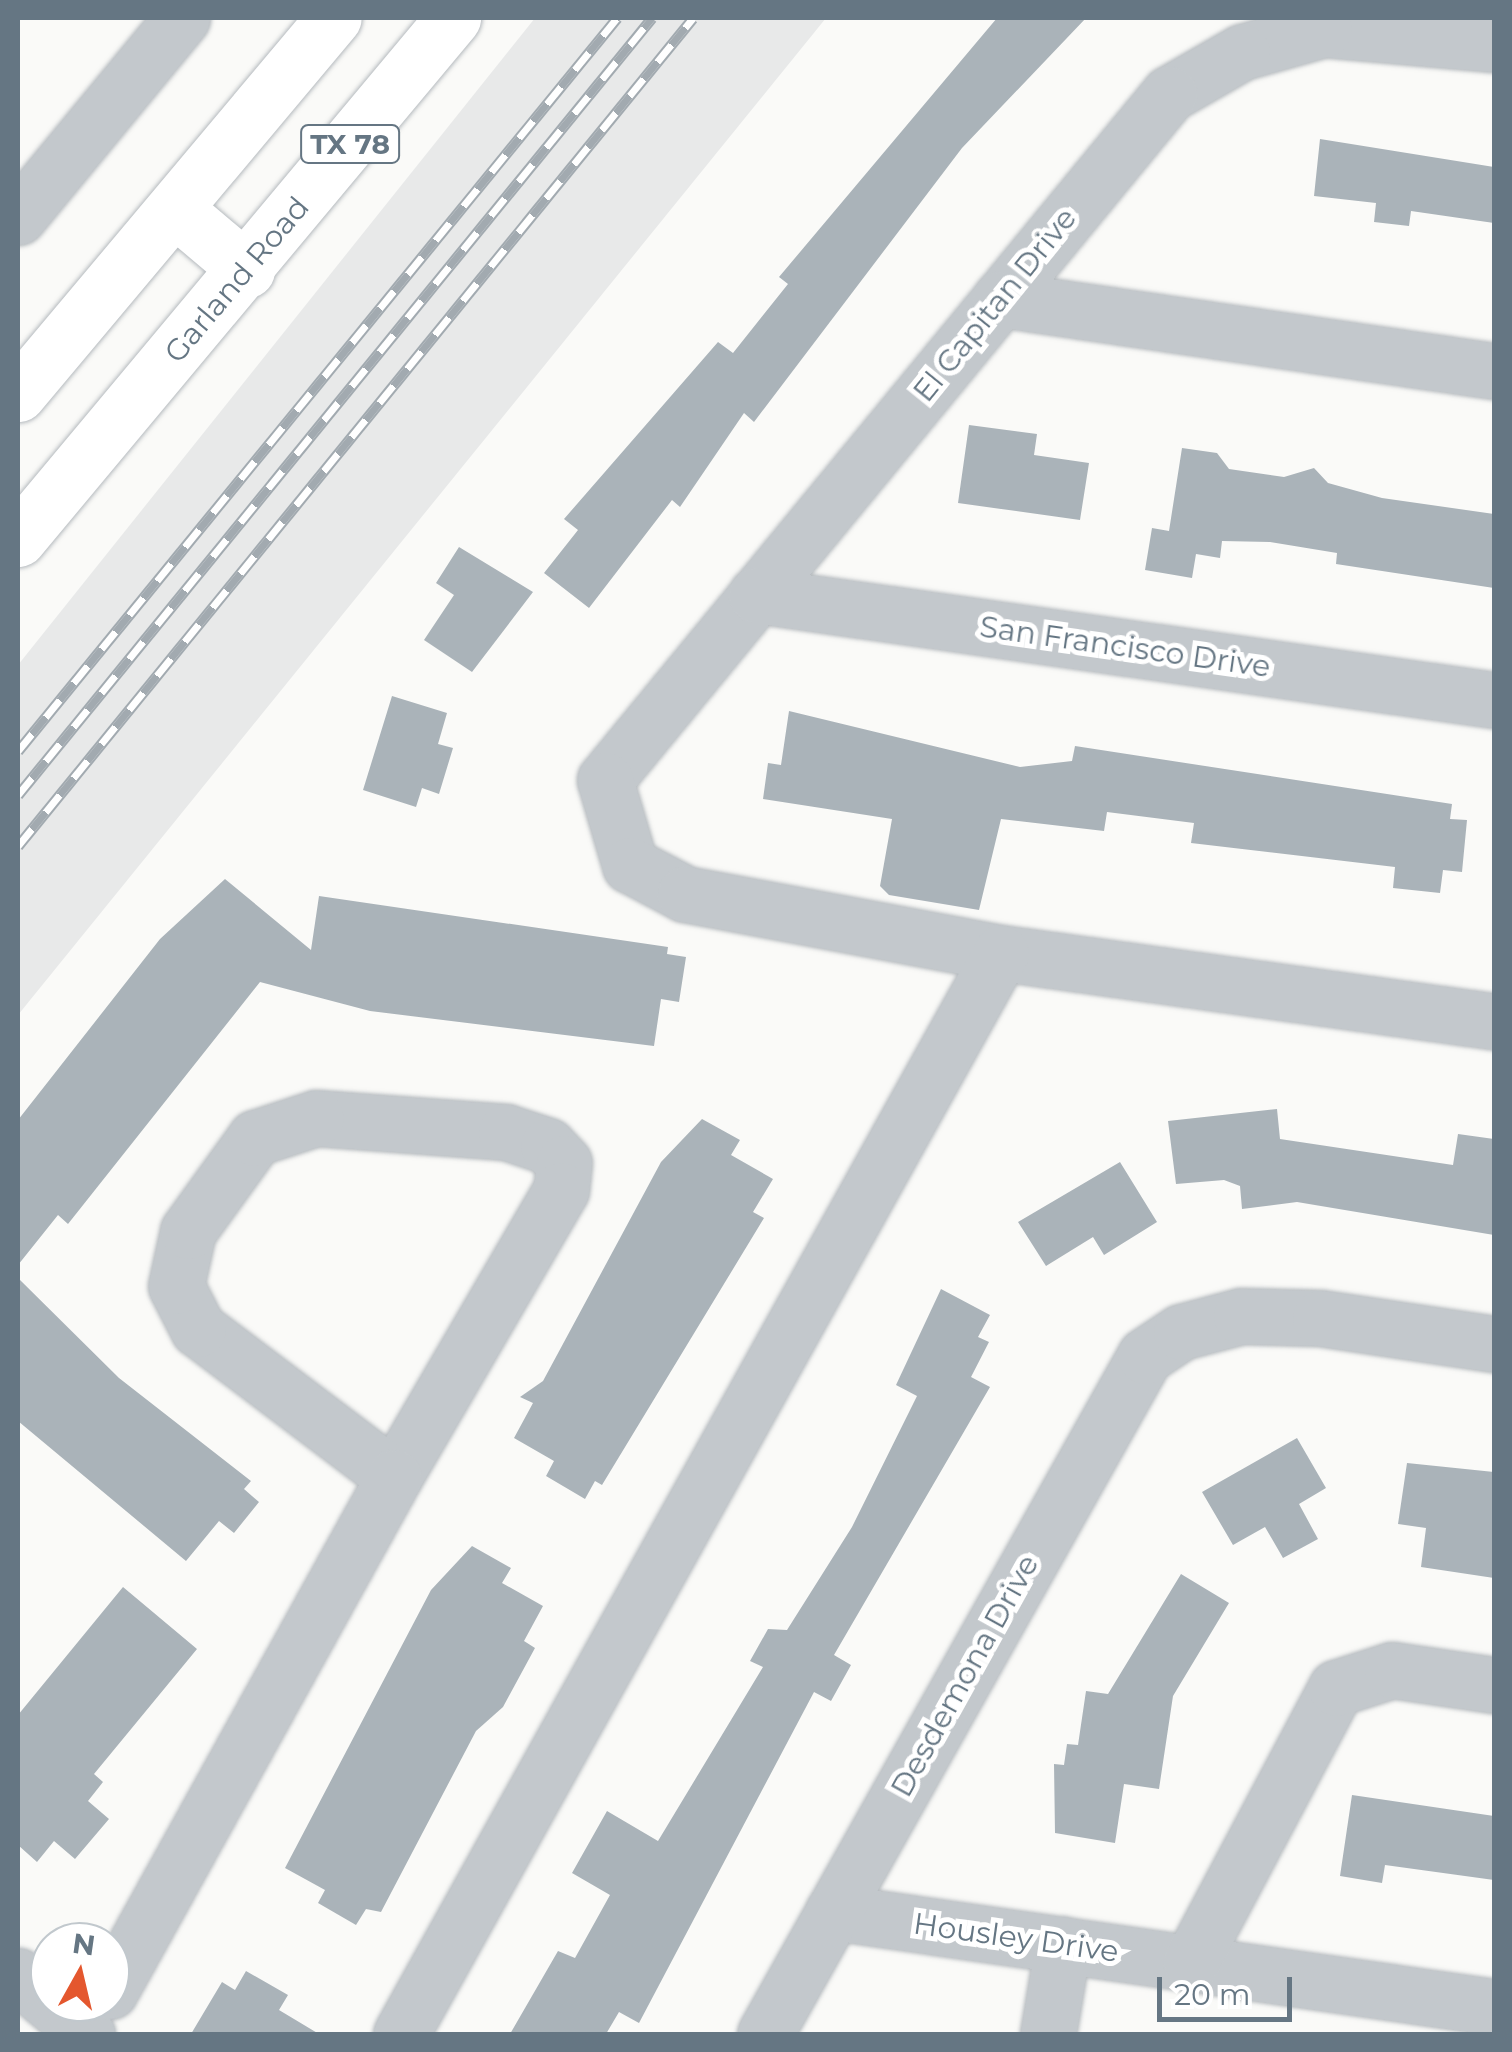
<!DOCTYPE html>
<style>
body{margin:0}
#map{position:relative;width:1512px;height:2052px;overflow:hidden;background:#fafaf8;font-family:Montserrat,sans-serif}
div>[style]{position:absolute}
.built>*{inset:0;background:#e8e9e9}
.building>*{inset:0;background:#aab3b9}
.roads{filter:drop-shadow(0 0 2px #b5babe) drop-shadow(0 0 2px #b5babe)}
.minor>*{height:55px;margin:-27.5px;padding:0 27.5px;transform-origin:27.5px;border-radius:27.5px;background:#c3c8cc}
.major>*{height:55px;margin:-27.5px;padding:0 27.5px;transform-origin:27.5px;border-radius:27.5px;background:#fff}
.rail>*{height:11px;margin-top:-5.5px;transform-origin:0;background:repeating-linear-gradient(90deg,#fff 0 22px,#a2aab0 0 44px);box-sizing:border-box;border-block:2px solid #a2aab0}
span{translate:-50% -50%;white-space:nowrap;text-align:center;line-height:1.15;-webkit-text-stroke:10px #fff;paint-order:stroke}
.shield-label span{padding:2px 8px;background:#fff;border:2px solid;border-radius:8px;-webkit-text-stroke-width:0}
.shield-label{font-size:28px;color:#657683;font-weight:700}
.street-label{font-size:30px;color:#657683}
.frame{position:absolute;inset:0;border:20px solid #657683;pointer-events:none}
.north{position:absolute;left:30px;top:1922px;width:100px;height:100px;box-sizing:border-box;background:#fff;border:2px solid #c1c8cd;border-radius:50%;rotate:8deg;font-size:28px;font-weight:700;line-height:40px;text-align:center;color:#657683}
.north::after{content:'';display:block;margin:auto;width:35px;height:45px;background:#e4572e;clip-path:polygon(50% 0,100% 100%,50% 72%,0 100%)}
.scale{position:absolute;left:1157px;top:1977px;width:135px;height:45px;box-sizing:border-box;border:5px solid #657683;border-top:0;padding-left:12px;font-size:30px;line-height:35px;white-space:nowrap;color:#657683;-webkit-text-stroke:8px #fff;paint-order:stroke}
</style>
<div id="map">
<div class="built">
<i style="clip-path:polygon(535px 18px,826px 18px,18px 1015px,18px 665px)"></i>
</div>
<div class="building">
<i style="clip-path:polygon(997px 18px,1086px 18px,962px 148px,754px 422px,744px 413px,680px 507px,672px 500px,589px 608px,544px 573px,578px 530px,564px 519px,718px 342px,733px 353px,788px 284px,779px 277px)"></i>
<i style="clip-path:polygon(1320px 139px,1494px 167px,1494px 223px,1411px 211px,1409px 226px,1374px 222px,1376px 203px,1314px 196px)"></i>
<i style="clip-path:polygon(969px 425px,1037px 434px,1034px 455px,1089px 463px,1080px 520px,958px 503px)"></i>
<i style="clip-path:polygon(1182px 448px,1217px 453px,1229px 469px,1284px 477px,1314px 468px,1328px 483px,1382px 498px,1494px 514px,1494px 588px,1336px 564px,1337px 553px,1270px 542px,1222px 541px,1220px 558px,1196px 554px,1192px 578px,1145px 570px,1152px 528px,1169px 531px)"></i>
<i style="clip-path:polygon(459px 547px,533px 592px,472px 672px,424px 640px,454px 595px,436px 583px)"></i>
<i style="clip-path:polygon(392px 696px,447px 713px,438px 744px,453px 748px,439px 794px,422px 788px,416px 807px,363px 790px)"></i>
<i style="clip-path:polygon(789px 711px,1020px 767px,1072px 761px,1075px 746px,1452px 804px,1450px 819px,1467px 820px,1462px 872px,1443px 870px,1440px 893px,1393px 888px,1395px 867px,1191px 843px,1194px 823px,1107px 812px,1104px 831px,1001px 819px,979px 910px,889px 895px,880px 886px,892px 819px,763px 799px,768px 763px,781px 765px)"></i>
<i style="clip-path:polygon(225px 879px,311px 950px,319px 896px,668px 947px,667px 954px,686px 957px,679px 1002px,661px 999px,654px 1046px,370px 1011px,260px 982px,68px 1224px,58px 1215px,18px 1265px,18px 1120px,160px 939px)"></i>
<i style="clip-path:polygon(1277px 1109px,1280px 1139px,1453px 1165px,1458px 1134px,1494px 1139px,1494px 1235px,1297px 1202px,1242px 1209px,1240px 1186px,1224px 1180px,1176px 1184px,1168px 1121px)"></i>
<i style="clip-path:polygon(702px 1119px,740px 1140px,731px 1155px,773px 1179px,753px 1212px,764px 1218px,602px 1485px,595px 1481px,585px 1499px,546px 1476px,554px 1461px,514px 1438px,533px 1403px,520px 1397px,543px 1381px,661px 1162px)"></i>
<i style="clip-path:polygon(1120px 1162px,1157px 1222px,1104px 1255px,1093px 1237px,1046px 1266px,1018px 1222px)"></i>
<i style="clip-path:polygon(18px 1278px,119px 1378px,251px 1481px,244px 1489px,259px 1502px,234px 1533px,219px 1521px,186px 1561px,18px 1421px)"></i>
<i style="clip-path:polygon(941px 1289px,990px 1315px,978px 1337px,989px 1342px,971px 1377px,990px 1387px,834px 1655px,851px 1665px,831px 1701px,814px 1692px,639px 2023px,619px 2012px,606px 2034px,510px 2034px,558px 1951px,575px 1958px,610px 1895px,572px 1873px,607px 1811px,658px 1841px,763px 1667px,750px 1661px,768px 1629px,787px 1630px,852px 1527px,917px 1396px,896px 1385px)"></i>
<i style="clip-path:polygon(1297px 1438px,1326px 1488px,1299px 1504px,1318px 1539px,1283px 1558px,1265px 1527px,1233px 1545px,1202px 1492px)"></i>
<i style="clip-path:polygon(1407px 1463px,1494px 1472px,1494px 1578px,1421px 1567px,1426px 1528px,1398px 1524px)"></i>
<i style="clip-path:polygon(472px 1546px,511px 1568px,502px 1583px,543px 1606px,524px 1641px,535px 1648px,503px 1707px,476px 1731px,381px 1912px,366px 1909px,356px 1925px,318px 1903px,325px 1890px,285px 1868px,431px 1590px)"></i>
<i style="clip-path:polygon(1181px 1574px,1229px 1603px,1173px 1696px,1159px 1789px,1124px 1784px,1115px 1843px,1055px 1833px,1054px 1764px,1064px 1765px,1067px 1744px,1078px 1745px,1086px 1691px,1108px 1694px)"></i>
<i style="clip-path:polygon(123px 1587px,197px 1649px,94px 1774px,103px 1782px,88px 1801px,109px 1819px,75px 1859px,54px 1841px,37px 1862px,18px 1845px,18px 1715px)"></i>
<i style="clip-path:polygon(1352px 1795px,1494px 1816px,1494px 1880px,1385px 1865px,1382px 1883px,1340px 1876px)"></i>
<i style="clip-path:polygon(246px 1971px,288px 1995px,279px 2010px,319px 2034px,191px 2034px,222px 1982px,235px 1990px)"></i>
</div>
<div class="roads">
<div class="minor">
<i style="left:1494px;top:44px;width:171px;rotate:-175deg"></i>
<i style="left:1324px;top:29px;width:85px;rotate:164.3deg"></i>
<i style="left:1242px;top:52px;width:84px;rotate:150.1deg"></i>
<i style="left:1169px;top:94px;width:888px;rotate:129.43deg"></i>
<i style="left:605px;top:780px;width:89px;rotate:73.6deg"></i>
<i style="left:630px;top:865px;width:62px;rotate:27.8deg"></i>
<i style="left:685px;top:894px;width:321px;rotate:10.6deg"></i>
<i style="left:1001px;top:953px;width:498px;rotate:7.9deg"></i>
<i style="left:18px;top:217px;width:258px;rotate:-50.5deg"></i>
<i style="left:1000px;top:299px;width:499px;rotate:8.3deg"></i>
<i style="left:756px;top:595px;width:745px;rotate:8.1deg"></i>
<i style="left:316px;top:1118px;width:191px;rotate:4.2deg"></i>
<i style="left:506px;top:1132px;width:44px;rotate:18.4deg"></i>
<i style="left:548px;top:1146px;width:23px;rotate:47deg"></i>
<i style="left:564px;top:1163px;width:27px;rotate:96deg"></i>
<i style="left:561px;top:1190px;width:332px;rotate:120.2deg"></i>
<i style="left:394px;top:1477px;width:246px;rotate:-142.9deg"></i>
<i style="left:198px;top:1329px;width:48px;rotate:-117.1deg"></i>
<i style="left:176px;top:1286px;width:56px;rotate:-77.7deg"></i>
<i style="left:188px;top:1231px;width:115px;rotate:-54.2deg"></i>
<i style="left:255px;top:1138px;width:64px;rotate:-18.2deg"></i>
<i style="left:833px;top:1912px;width:668px;rotate:8.18deg"></i>
<i style="left:1191px;top:1962px;width:310px;rotate:-62.1deg"></i>
<i style="left:1336px;top:1688px;width:59px;rotate:-17.8deg"></i>
<i style="left:1392px;top:1670px;width:103px;rotate:8.4deg"></i>
<i style="left:18px;top:1976px;width:90px;rotate:40deg"></i>
<i style="left:110px;top:1991px;width:587px;rotate:-61.08deg"></i>
<i style="left:401px;top:2034px;width:1236px;rotate:-60.97deg"></i>
<i style="left:765px;top:2034px;width:777px;rotate:-60.73deg"></i>
<i style="left:1145px;top:1356px;width:43px;rotate:-33.7deg"></i>
<i style="left:1181px;top:1332px;width:62px;rotate:-14.9deg"></i>
<i style="left:1241px;top:1316px;width:79px;rotate:1.5deg"></i>
<i style="left:1320px;top:1318px;width:176px;rotate:8.5deg"></i>
<i style="left:1048px;top:2034px;width:91px;rotate:-80.5deg"></i>
</div>
<div class="major">
<i style="left:176px;top:210px;width:93px;rotate:40.2deg"></i>
<i style="left:18px;top:394px;width:491px;rotate:-50deg"></i>
<i style="left:18px;top:539px;width:679px;rotate:-50.14deg"></i>
</div>
</div>
<div class="rail">
<i style="left:18px;top:751px;width:947px;rotate:-50.74deg"></i>
<i style="left:18px;top:795px;width:1003px;rotate:-50.79deg"></i>
<i style="left:18px;top:846px;width:1068px;rotate:-50.81deg"></i>
</div>
<div class="shield-label">
<span style="left:350px;top:144px">TX 78</span>
</div>
<div class="street-label">
<span style="left:237px;top:280px;rotate:-50deg">Garland Road</span>
<span style="left:995px;top:305px;rotate:-51deg">El Capitan Drive</span>
<span style="left:1125px;top:647px;rotate:8deg">San Francisco Drive</span>
<span style="left:965px;top:1676px;rotate:-61deg">Desdemona Drive</span>
<span style="left:1016px;top:1938px;rotate:8deg">Housley Drive</span>
</div>
<div class="frame"></div>
<div class="north">N</div>
<div class="scale">20 m</div>
</div>
